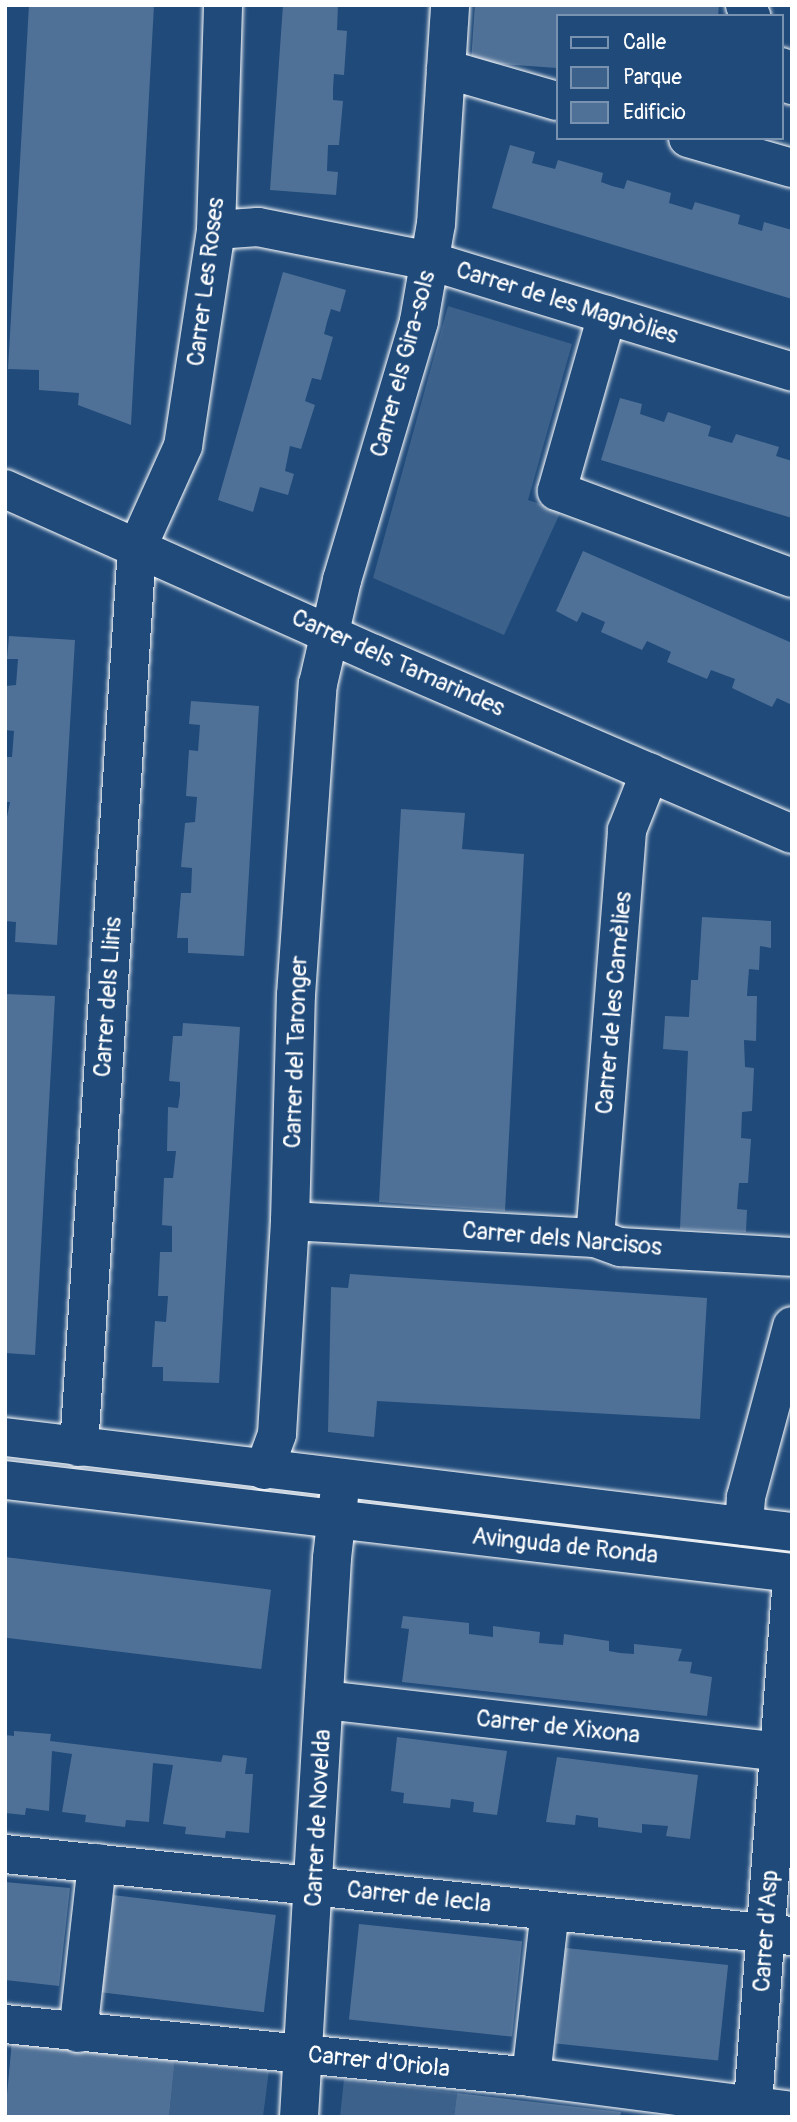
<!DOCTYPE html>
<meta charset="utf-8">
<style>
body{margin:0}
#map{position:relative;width:797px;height:2122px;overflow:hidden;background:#1f4a7a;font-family:Pangolin,sans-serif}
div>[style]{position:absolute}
.green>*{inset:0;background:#3c618b}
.building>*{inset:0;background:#507197;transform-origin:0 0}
.roads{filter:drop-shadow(0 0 2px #fff) drop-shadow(0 0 2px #fff)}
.minor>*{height:38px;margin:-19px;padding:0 19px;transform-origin:19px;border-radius:19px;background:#1f4a7a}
span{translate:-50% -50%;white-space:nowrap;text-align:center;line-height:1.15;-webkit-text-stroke:7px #1f4a7a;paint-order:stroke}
.street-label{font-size:24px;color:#fff}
.frame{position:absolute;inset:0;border:7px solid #fff;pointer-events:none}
.legend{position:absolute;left:556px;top:14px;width:228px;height:126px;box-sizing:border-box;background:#1f4a7a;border:2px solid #7992af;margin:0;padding:9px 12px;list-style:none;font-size:21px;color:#fff}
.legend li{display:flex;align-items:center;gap:14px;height:35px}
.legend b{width:35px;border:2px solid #7992af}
</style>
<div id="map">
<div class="green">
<i style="clip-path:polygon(448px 306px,572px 344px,528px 500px,561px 511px,504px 635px,373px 578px)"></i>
<i style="clip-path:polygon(175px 2059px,269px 2070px,263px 2117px,169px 2117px)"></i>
<i style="clip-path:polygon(344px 2079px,457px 2093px,454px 2117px,340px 2117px)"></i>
</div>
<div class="building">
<i style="clip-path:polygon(29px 5px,154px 5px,131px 425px,78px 405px,79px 393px,39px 390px,39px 370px,8px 369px)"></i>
<i style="clip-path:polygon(283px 5px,338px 5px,337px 30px,347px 31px,344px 75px,334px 74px,333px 88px,333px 100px,343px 101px,339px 145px,328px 145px,327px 171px,338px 172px,336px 195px,270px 190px)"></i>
<i style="clip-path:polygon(475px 5px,719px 5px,718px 16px,557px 16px,557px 68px,471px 62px)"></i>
<i style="clip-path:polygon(510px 145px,535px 152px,532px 163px,555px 169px,558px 160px,603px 173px,601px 182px,612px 186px,624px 189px,627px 180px,671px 193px,669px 203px,692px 210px,695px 202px,740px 215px,738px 224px,762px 231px,764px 222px,792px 230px,792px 299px,492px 208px)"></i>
<i style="clip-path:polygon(283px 272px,346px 290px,340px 312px,331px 309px,327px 322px,324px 334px,333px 337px,321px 380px,312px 378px,308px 391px,305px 401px,315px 405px,301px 449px,290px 446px,285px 471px,294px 474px,288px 495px,260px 487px,253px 512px,218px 500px)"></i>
<i style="clip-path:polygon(620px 398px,642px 404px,640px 414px,664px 422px,668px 412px,711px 426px,708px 436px,732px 443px,736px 434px,779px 447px,776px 456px,792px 461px,792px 518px,601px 460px)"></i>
<i style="clip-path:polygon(583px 551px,792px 643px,792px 705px,777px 698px,772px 707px,732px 688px,735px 679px,711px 670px,707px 679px,667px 662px,671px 652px,647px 641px,642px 650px,601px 632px,605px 622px,582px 612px,577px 622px,556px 611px)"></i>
<i style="clip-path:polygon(9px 636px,75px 640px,57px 945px,15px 942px,16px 922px,5px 921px,5px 827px,10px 802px,5px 802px,5px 757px,12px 757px,14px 731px,5px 730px,5px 691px,6px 686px,16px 685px,18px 659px,7px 659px)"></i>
<i style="clip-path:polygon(191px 701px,259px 706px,244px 956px,188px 953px,188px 938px,177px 938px,181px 893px,191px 893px,192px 868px,181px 867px,185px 823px,195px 822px,197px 797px,186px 796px,189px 750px,198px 751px,200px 725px,189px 724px)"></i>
<i style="clip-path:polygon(401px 809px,465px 813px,462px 849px,524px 854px,505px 1211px,379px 1202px)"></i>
<i style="clip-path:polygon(702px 917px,771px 921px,771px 948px,760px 946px,759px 970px,749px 969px,748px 982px,747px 996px,757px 996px,756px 1041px,744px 1040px,745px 1067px,754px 1068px,752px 1111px,742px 1112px,741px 1138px,751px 1139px,748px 1183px,739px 1183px,738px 1195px,737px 1209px,747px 1210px,746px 1232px,680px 1229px,688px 1051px,663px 1049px,665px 1016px,689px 1017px,691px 980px,698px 980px)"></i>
<i style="clip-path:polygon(5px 994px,55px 996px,35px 1355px,5px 1353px)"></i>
<i style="clip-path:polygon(183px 1023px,240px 1027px,219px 1383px,163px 1381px,163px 1367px,152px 1367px,155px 1321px,166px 1322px,168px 1296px,158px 1296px,160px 1252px,172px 1252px,172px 1226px,162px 1225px,163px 1200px,164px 1178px,173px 1178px,176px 1151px,167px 1151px,168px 1107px,178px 1108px,180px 1095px,180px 1082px,169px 1081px,173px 1036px,182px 1036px)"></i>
<i style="clip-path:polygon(350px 1274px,707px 1298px,700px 1419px,377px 1401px,374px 1437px,328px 1432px,331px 1287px,348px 1288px)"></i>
<i style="left:5px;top:1557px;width:268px;height:80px;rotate:7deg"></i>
<i style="clip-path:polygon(403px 1616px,469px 1623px,469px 1634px,493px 1637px,493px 1626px,540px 1632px,539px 1643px,550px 1644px,563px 1645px,564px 1634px,609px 1641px,609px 1651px,620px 1653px,634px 1654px,634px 1644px,682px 1649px,678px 1661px,692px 1662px,690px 1673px,712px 1677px,707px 1716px,402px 1682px,409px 1629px,401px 1628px)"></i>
<i style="clip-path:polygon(14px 1731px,51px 1734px,50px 1741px,221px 1762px,223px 1755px,247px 1758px,245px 1774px,253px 1774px,249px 1833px,226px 1831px,225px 1838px,185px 1834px,186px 1827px,163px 1824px,173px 1765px,153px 1763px,149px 1822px,126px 1820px,125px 1827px,85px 1822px,86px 1815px,62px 1812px,72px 1754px,52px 1751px,49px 1811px,26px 1808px,25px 1815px,5px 1813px,5px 1735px,14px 1736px)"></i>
<i style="clip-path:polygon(397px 1737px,507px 1751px,497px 1815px,473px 1812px,474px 1802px,451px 1799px,450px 1808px,403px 1803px,404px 1793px,391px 1791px)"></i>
<i style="clip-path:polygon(557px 1757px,698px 1775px,690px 1839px,666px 1836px,668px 1826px,642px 1824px,642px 1833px,598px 1827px,598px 1818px,576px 1815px,575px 1825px,546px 1822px)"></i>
<i style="clip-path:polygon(5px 1882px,70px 1888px,59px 1986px,5px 1980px)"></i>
<i style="left:113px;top:1895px;width:164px;height:98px;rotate:7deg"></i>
<i style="left:359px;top:1924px;width:164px;height:96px;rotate:6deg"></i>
<i style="left:566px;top:1948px;width:163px;height:96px;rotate:6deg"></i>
<i style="clip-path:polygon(12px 2040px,175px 2059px,169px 2117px,5px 2117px)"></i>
<i style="clip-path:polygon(457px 2093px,621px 2112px,620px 2117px,454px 2117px)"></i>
</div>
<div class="roads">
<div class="minor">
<i style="left:745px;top:5px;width:13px;rotate:61deg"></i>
<i style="left:781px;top:67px;width:21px;rotate:59deg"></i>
<i style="left:446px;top:69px;width:116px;rotate:16.1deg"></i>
<i style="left:688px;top:138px;width:108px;rotate:16.1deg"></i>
<i style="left:216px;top:230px;width:42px;rotate:-4.1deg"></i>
<i style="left:258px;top:227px;width:175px;rotate:11.2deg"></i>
<i style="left:430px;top:261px;width:379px;rotate:17deg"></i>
<i style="left:607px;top:315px;width:183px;rotate:105.9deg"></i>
<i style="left:557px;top:491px;width:251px;rotate:20.3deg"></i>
<i style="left:5px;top:489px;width:404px;rotate:24.1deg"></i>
<i style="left:374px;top:654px;width:455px;rotate:23.3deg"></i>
<i style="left:290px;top:1221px;width:305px;rotate:3.2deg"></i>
<i style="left:595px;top:1238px;width:27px;rotate:20deg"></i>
<i style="left:620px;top:1247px;width:172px;rotate:3.3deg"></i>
<i style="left:595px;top:1238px;width:409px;rotate:-85.5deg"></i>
<i style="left:627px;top:830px;width:62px;rotate:-68.4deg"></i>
<i style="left:5px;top:1437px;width:793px;rotate:6.88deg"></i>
<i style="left:79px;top:1447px;width:901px;rotate:-86.31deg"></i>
<i style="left:137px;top:548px;width:112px;rotate:-65.7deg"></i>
<i style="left:183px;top:446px;width:219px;rotate:-81.3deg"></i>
<i style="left:216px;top:230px;width:225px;rotate:-88.2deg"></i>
<i style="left:264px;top:1470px;width:38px;rotate:-70deg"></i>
<i style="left:277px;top:1434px;width:213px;rotate:-86.5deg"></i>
<i style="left:290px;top:1221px;width:226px;rotate:-88.5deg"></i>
<i style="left:296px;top:995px;width:312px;rotate:-86deg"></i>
<i style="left:318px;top:684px;width:107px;rotate:-77deg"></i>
<i style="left:342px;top:580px;width:270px;rotate:-73.4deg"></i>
<i style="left:419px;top:321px;width:98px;rotate:-80.1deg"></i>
<i style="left:436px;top:224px;width:219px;rotate:-86.3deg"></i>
<i style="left:5px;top:1480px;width:792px;rotate:6.74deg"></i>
<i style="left:744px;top:1526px;width:29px;rotate:-86deg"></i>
<i style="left:746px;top:1497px;width:177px;rotate:-74.9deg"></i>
<i style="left:325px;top:1700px;width:470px;rotate:6.5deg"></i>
<i style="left:5px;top:1854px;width:791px;rotate:5.95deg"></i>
<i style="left:5px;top:2024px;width:529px;rotate:5.75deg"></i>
<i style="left:531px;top:2077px;width:263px;rotate:7.4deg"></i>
<i style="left:78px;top:2033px;width:171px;rotate:-83.6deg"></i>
<i style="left:531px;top:2077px;width:167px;rotate:-83.5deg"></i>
<i style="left:299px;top:2117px;width:560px;rotate:-86.62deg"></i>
<i style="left:332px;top:1558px;width:61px;rotate:-83.5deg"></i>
<i style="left:752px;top:2117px;width:540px;rotate:-85.76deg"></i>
</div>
</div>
<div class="street-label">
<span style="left:206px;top:282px;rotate:-83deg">Carrer Les Roses</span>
<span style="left:567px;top:303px;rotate:17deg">Carrer de les Magnòlies</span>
<span style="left:403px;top:364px;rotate:-75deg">Carrer els Gira-sols</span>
<span style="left:398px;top:663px;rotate:24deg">Carrer dels Tamarindes</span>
<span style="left:108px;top:997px;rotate:-86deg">Carrer dels Lliris</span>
<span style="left:614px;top:1003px;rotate:-85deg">Carrer de les Camèlies</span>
<span style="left:296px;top:1052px;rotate:-88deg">Carrer del Taronger</span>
<span style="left:562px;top:1239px;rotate:5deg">Carrer dels Narcisos</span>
<span style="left:565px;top:1546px;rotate:6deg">Avinguda de Ronda</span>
<span style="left:558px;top:1727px;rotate:6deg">Carrer de Xixona</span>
<span style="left:318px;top:1818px;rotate:-87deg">Carrer de Novelda</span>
<span style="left:419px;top:1897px;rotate:6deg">Carrer de Iecla</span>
<span style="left:766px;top:1931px;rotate:-86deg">Carrer d'Asp</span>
<span style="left:379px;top:2062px;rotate:6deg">Carrer d'Oriola</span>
</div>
<div class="frame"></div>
<ul class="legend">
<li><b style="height:9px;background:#1f4a7a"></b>Calle</li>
<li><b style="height:19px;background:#3c618b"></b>Parque</li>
<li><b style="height:19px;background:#507197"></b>Edificio</li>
</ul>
</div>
